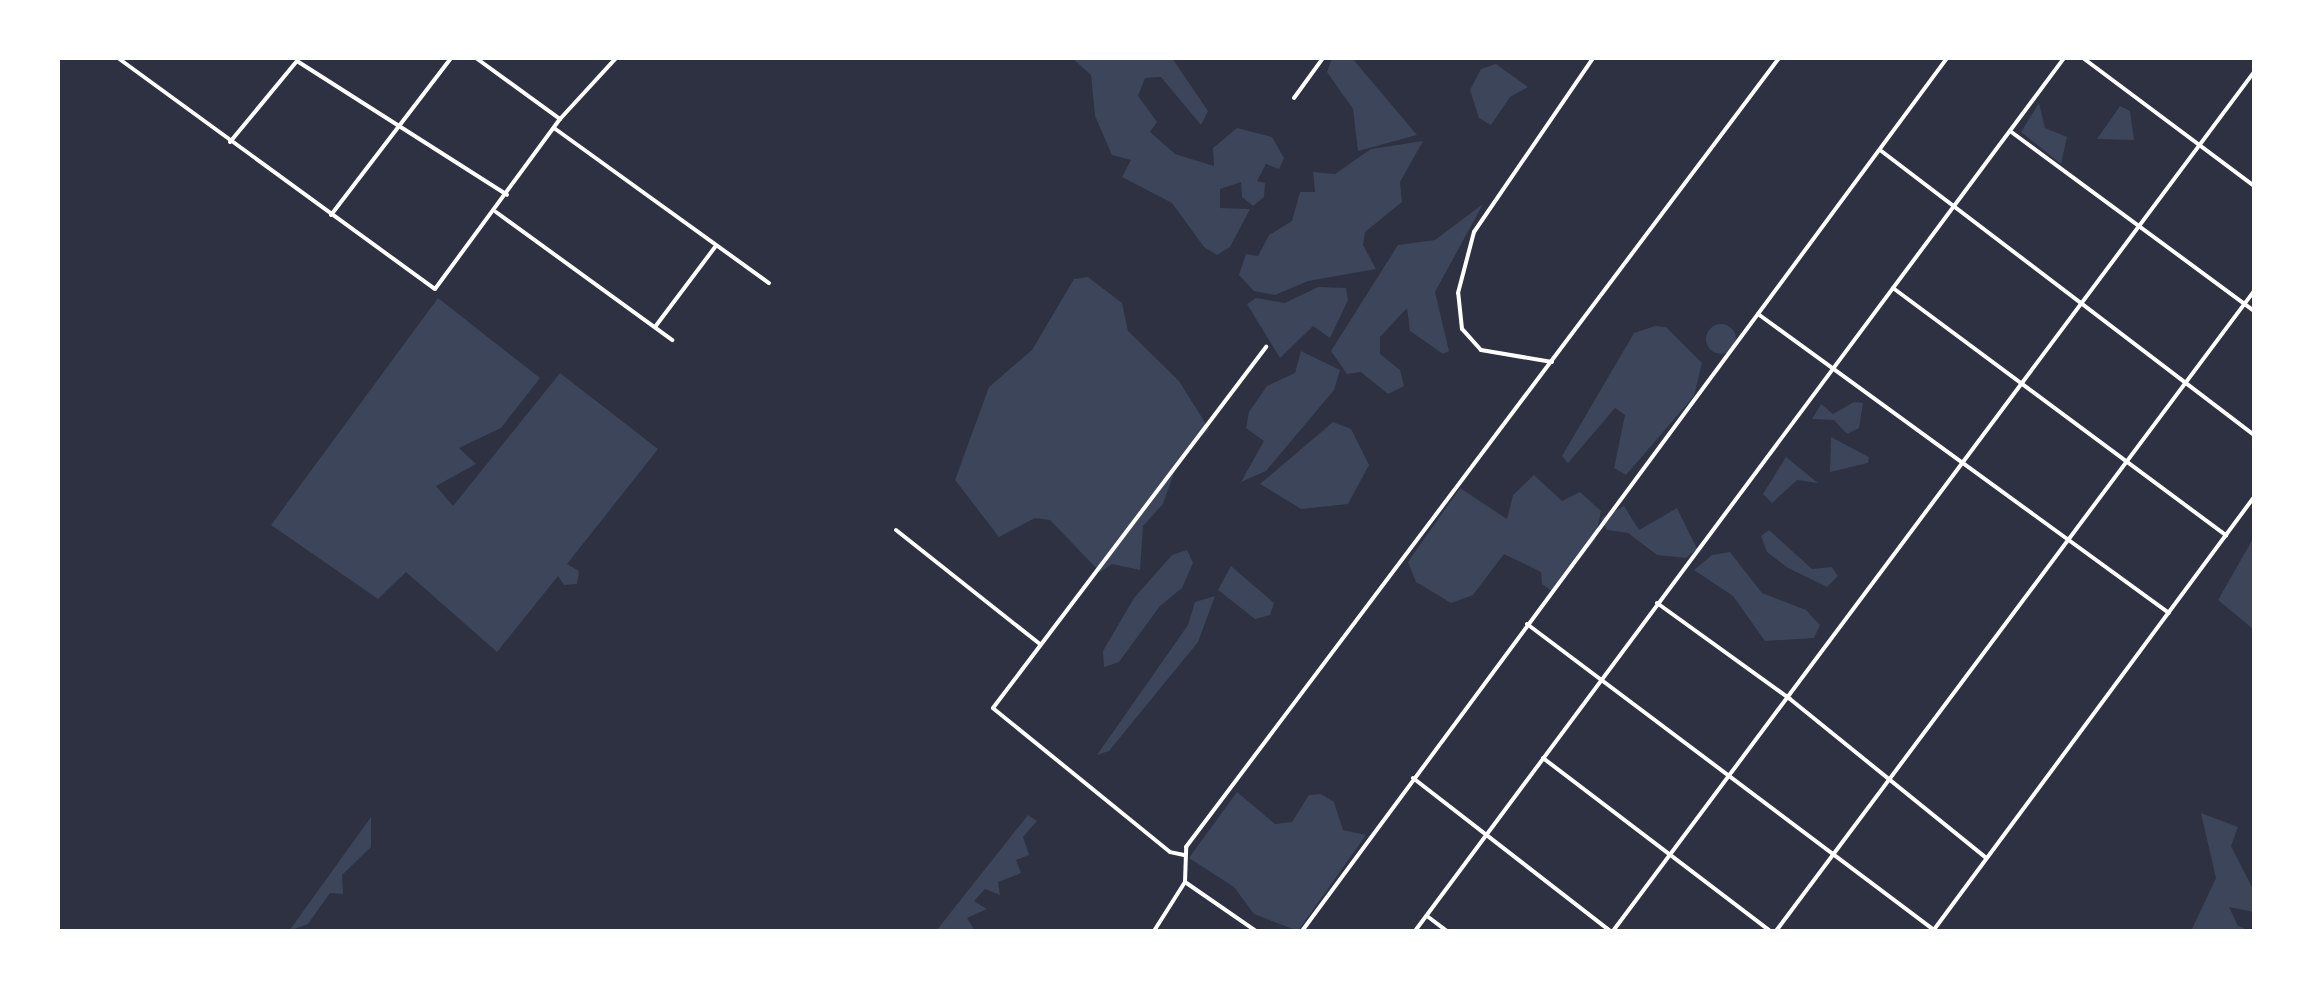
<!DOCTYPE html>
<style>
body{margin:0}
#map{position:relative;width:2312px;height:989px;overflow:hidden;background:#2d3142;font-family:Commissioner,sans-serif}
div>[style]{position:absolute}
.green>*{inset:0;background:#3c4559}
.round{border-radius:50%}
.minor>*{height:4px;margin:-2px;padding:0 2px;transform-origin:2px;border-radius:2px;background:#fff}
.tertiary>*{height:4px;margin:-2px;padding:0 2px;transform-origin:2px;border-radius:2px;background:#fff}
span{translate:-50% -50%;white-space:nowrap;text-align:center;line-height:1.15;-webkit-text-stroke:7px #fff;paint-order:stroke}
.frame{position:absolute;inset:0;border:60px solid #fff;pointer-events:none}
</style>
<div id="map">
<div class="green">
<i style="clip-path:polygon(1072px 58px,1172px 58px,1208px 111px,1201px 125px,1161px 77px,1145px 78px,1138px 96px,1157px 122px,1150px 132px,1175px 154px,1214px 166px,1213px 148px,1237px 128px,1272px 137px,1284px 158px,1279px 169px,1266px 164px,1257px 181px,1265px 183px,1264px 197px,1253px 206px,1242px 197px,1241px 182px,1220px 189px,1220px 208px,1250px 209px,1230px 247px,1217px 255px,1204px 247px,1172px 203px,1122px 177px,1131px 160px,1112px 155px,1095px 116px,1091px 75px)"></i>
<i style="clip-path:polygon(1332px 58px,1352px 58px,1417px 135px,1358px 151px,1353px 109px,1327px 72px)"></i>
<i style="clip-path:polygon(1496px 64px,1528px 87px,1510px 97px,1491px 125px,1479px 118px,1470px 90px,1481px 69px)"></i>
<i style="clip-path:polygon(2039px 103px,2045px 128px,2067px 137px,2061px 164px,2021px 132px)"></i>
<i style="clip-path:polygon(2120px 106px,2130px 111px,2134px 140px,2097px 139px)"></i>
<i style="clip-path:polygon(1423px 141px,1400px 182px,1402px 202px,1365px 232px,1363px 245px,1376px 269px,1308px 281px,1275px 295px,1254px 291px,1239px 275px,1246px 254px,1258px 256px,1269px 235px,1292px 221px,1300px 192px,1315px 192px,1313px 172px,1335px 174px,1371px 149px)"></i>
<i style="clip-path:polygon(1483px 204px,1435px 292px,1449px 351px,1443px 354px,1410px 331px,1407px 308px,1380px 337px,1380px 354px,1400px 370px,1404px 386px,1388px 394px,1361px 372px,1347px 374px,1331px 351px,1398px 245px,1435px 240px)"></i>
<i style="clip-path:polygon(1088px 277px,1122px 303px,1128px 331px,1179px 381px,1209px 429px,1179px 459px,1163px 504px,1143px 526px,1140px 570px,1112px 564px,1100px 572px,1050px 520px,1035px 518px,999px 537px,955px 480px,989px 387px,1032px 350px,1074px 279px)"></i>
<i style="clip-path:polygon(1318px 287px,1346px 288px,1348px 300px,1330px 338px,1313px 326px,1280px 358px,1247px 304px,1256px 298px,1285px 303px)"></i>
<i style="clip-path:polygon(438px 298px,540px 378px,501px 428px,459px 448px,476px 464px,436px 486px,453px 506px,560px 373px,658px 449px,567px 564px,579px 571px,577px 584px,564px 585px,558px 576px,497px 652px,406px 572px,378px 599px,271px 525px)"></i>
<i class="round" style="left:1706px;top:324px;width:30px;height:30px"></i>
<i style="clip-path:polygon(1655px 326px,1666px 327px,1702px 363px,1694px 396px,1626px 475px,1614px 468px,1625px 415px,1615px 408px,1568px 463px,1562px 456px,1634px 333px)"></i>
<i style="clip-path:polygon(1301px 351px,1340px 370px,1334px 390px,1266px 471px,1241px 482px,1264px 441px,1246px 428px,1249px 412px,1267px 386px,1295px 373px)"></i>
<i style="clip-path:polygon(1854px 402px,1863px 403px,1859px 428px,1847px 434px,1834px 420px,1812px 419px,1821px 404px,1833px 414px)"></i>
<i style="clip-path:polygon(1333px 422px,1351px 429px,1369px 465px,1348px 504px,1301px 509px,1260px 484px)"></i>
<i style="clip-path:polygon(1831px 437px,1869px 457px,1868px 463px,1830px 472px)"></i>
<i style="clip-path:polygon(1786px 457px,1818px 483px,1797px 480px,1772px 503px,1763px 494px)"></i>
<i style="clip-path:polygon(1534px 475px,1562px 501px,1580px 492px,1601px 511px,1595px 540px,1552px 591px,1542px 584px,1541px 572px,1504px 554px,1473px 595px,1451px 603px,1416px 582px,1408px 562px,1460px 488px,1507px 519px,1513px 495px)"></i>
<i style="clip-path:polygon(1624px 506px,1639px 530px,1677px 508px,1697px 549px,1686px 558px,1657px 555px,1628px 533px,1607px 530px,1601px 518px)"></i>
<i style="clip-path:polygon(1769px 530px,1812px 569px,1832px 567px,1838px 576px,1827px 587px,1788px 568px,1767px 552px,1761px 536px)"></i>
<i style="clip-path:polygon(2254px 537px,2254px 629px,2253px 629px,2218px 600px)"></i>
<i style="clip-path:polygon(1187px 550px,1193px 563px,1182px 588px,1160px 606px,1119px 662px,1104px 667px,1103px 651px,1134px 598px,1172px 555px)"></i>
<i style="clip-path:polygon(1730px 552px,1762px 593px,1806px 610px,1820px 625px,1814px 638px,1765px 641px,1733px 596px,1694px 570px,1712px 555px)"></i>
<i style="clip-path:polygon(1231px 566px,1274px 603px,1270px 615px,1255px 619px,1218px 590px)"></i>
<i style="clip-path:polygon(1215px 596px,1198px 642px,1109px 751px,1097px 755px,1188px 625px,1195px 602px)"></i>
<i style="clip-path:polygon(1237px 792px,1275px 824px,1292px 822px,1309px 795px,1321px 794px,1334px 802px,1343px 830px,1366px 835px,1298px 931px,1254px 914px,1234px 887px,1189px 858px)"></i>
<i style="clip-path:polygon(2201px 813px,2238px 827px,2231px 846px,2254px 891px,2254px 912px,2229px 907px,2238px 926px,2251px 931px,2191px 931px,2216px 878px)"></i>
<i style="clip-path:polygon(1028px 815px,1037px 821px,1023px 837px,1029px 855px,1016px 860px,1021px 873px,998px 882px,1000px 895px,985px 889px,974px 901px,987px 909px,967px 918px,975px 931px,936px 931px)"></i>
<i style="clip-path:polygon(371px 817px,371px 847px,342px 875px,343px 894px,330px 893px,308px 924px,289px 931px)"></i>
</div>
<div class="minor">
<i style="left:118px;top:58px;width:392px;rotate:36.1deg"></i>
<i style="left:435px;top:289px;width:211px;rotate:-53.7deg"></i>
<i style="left:560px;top:119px;width:83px;rotate:-47.4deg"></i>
<i style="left:476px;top:58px;width:104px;rotate:36deg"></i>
<i style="left:2083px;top:58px;width:214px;rotate:36.8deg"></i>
<i style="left:1294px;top:98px;width:49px;rotate:-54.1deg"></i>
<i style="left:554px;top:128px;width:265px;rotate:35.8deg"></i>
<i style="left:2010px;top:131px;width:303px;rotate:36.4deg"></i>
<i style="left:230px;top:142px;width:105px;rotate:-50.4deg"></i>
<i style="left:297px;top:61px;width:249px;rotate:32.5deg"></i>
<i style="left:1880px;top:150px;width:470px;rotate:37.3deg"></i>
<i style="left:496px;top:212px;width:218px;rotate:36deg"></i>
<i style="left:331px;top:215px;width:198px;rotate:-52.6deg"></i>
<i style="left:1893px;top:288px;width:415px;rotate:36.6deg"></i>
<i style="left:1758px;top:314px;width:508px;rotate:36.04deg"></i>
<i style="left:655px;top:327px;width:100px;rotate:-53.1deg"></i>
<i style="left:1552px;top:362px;width:72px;rotate:-170.4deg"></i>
<i style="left:1481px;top:350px;width:28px;rotate:-132deg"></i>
<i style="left:1462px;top:329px;width:36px;rotate:-96deg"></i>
<i style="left:1458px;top:293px;width:63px;rotate:-75.3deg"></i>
<i style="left:1474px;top:232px;width:211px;rotate:-55.6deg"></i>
<i style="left:896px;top:530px;width:184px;rotate:38.4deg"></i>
<i style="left:1657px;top:603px;width:164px;rotate:35.8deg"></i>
<i style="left:1790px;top:699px;width:252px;rotate:39deg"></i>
<i style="left:1527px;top:624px;width:509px;rotate:36.94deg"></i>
<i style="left:1543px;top:758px;width:285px;rotate:37.3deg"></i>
<i style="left:1413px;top:778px;width:249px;rotate:37.8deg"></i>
<i style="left:1184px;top:855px;width:14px;rotate:-168deg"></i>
<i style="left:1170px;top:852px;width:228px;rotate:-140.9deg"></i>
<i style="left:993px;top:708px;width:453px;rotate:-52.9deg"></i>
<i style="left:1185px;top:882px;width:35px;rotate:-88deg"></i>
<i style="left:1186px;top:847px;width:987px;rotate:-53.07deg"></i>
<i style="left:1427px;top:916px;width:25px;rotate:37deg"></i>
<i style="left:1302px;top:931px;width:1085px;rotate:-53.54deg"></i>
<i style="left:1415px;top:931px;width:1088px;rotate:-53.37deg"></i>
<i style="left:1613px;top:931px;width:1072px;rotate:-53.27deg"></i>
<i style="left:1776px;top:931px;width:799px;rotate:-53.24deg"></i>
<i style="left:1933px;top:931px;width:540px;rotate:-53.51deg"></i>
</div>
<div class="tertiary">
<i style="left:1154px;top:931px;width:58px;rotate:-57.7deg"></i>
<i style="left:1185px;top:882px;width:86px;rotate:34.6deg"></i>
</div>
<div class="frame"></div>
</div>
